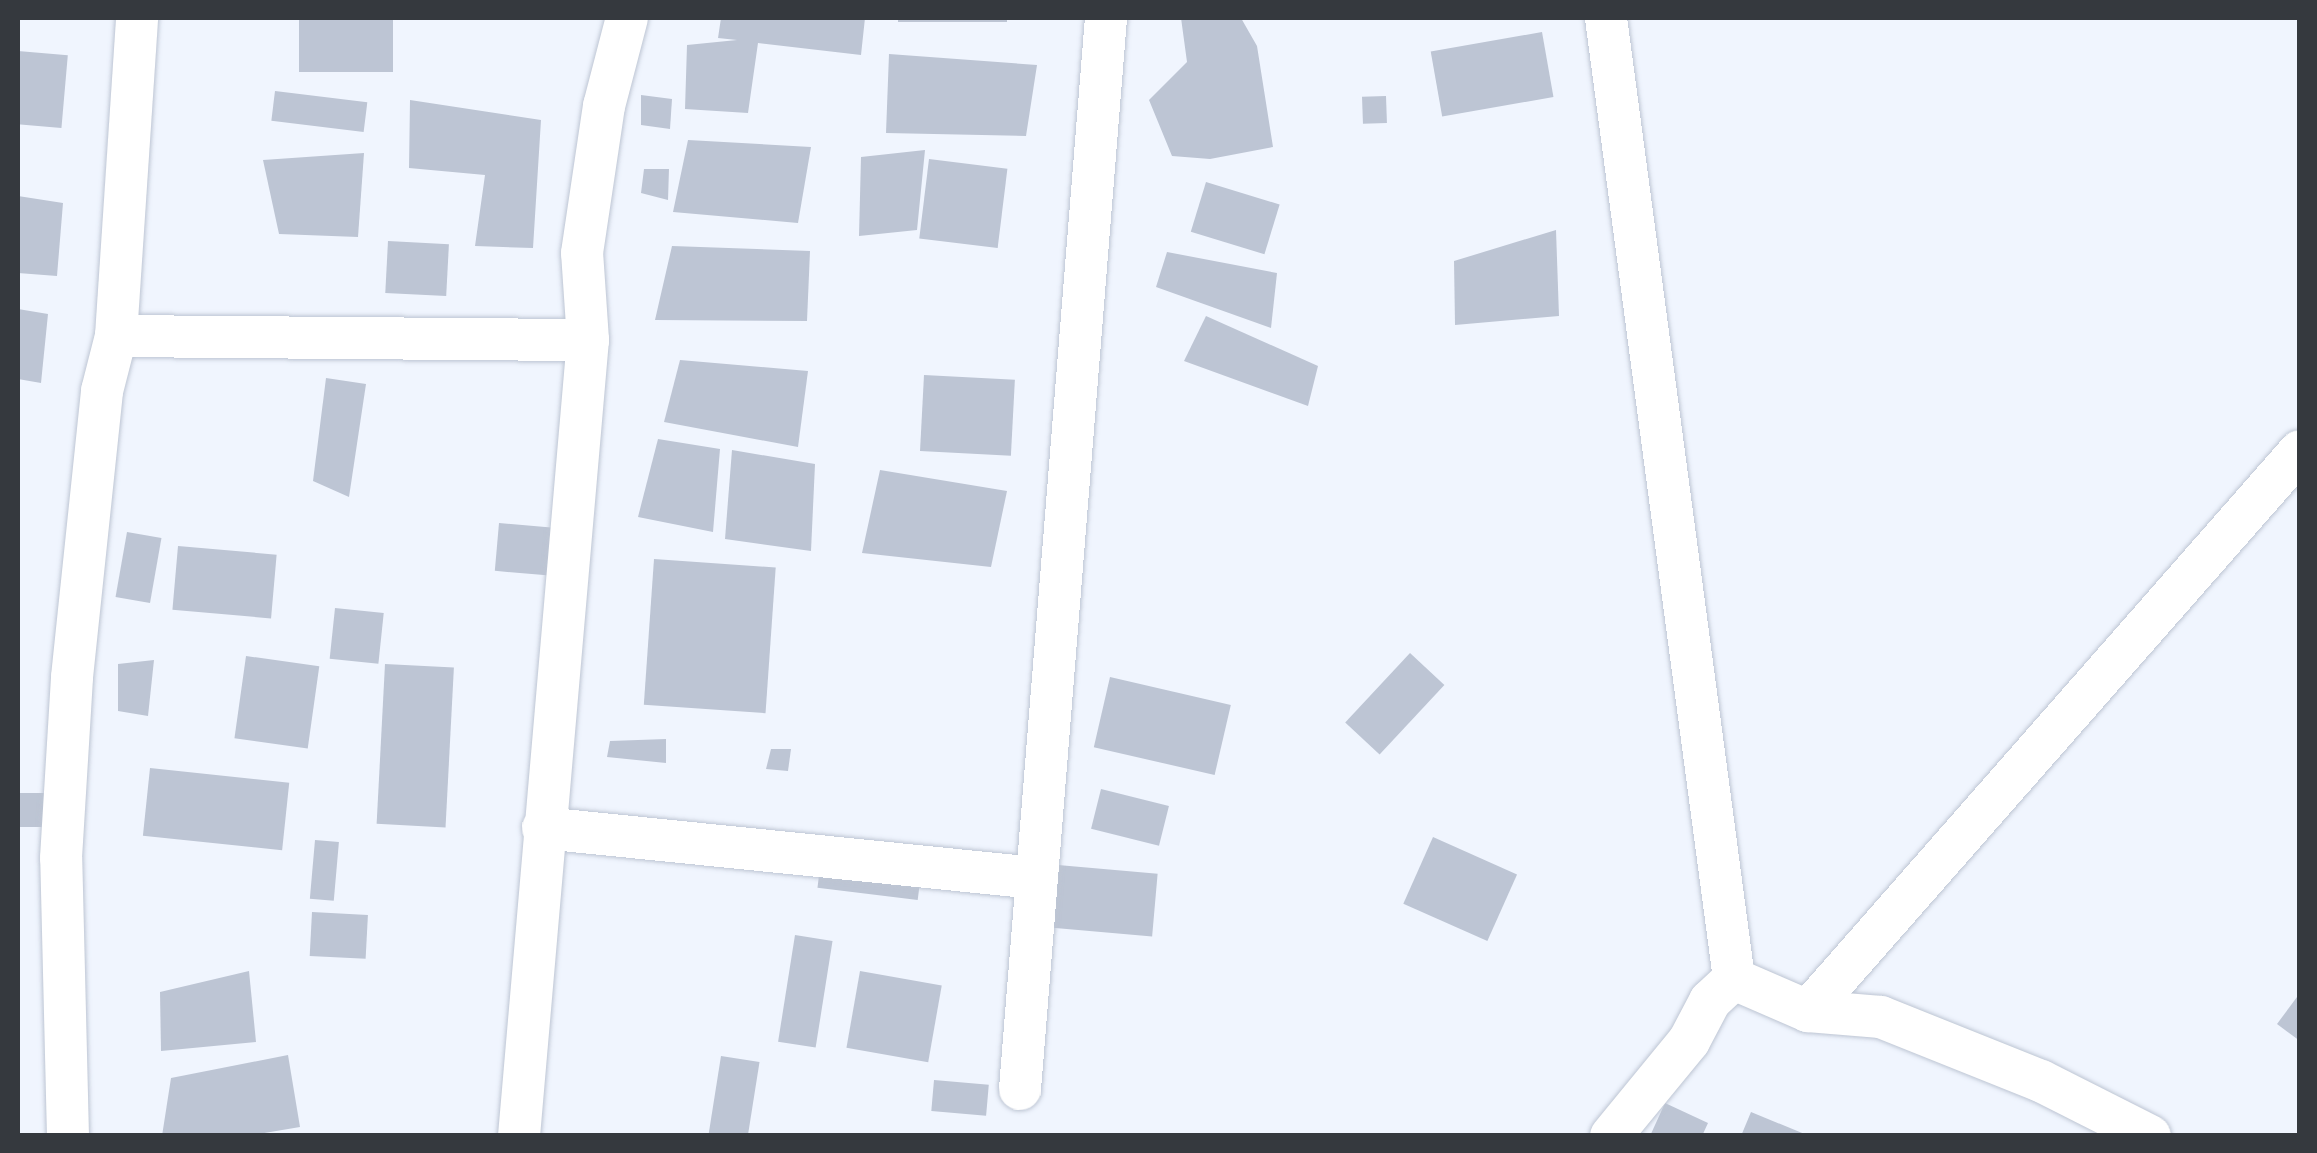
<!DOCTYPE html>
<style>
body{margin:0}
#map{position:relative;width:2317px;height:1153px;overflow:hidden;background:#f0f5fe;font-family:"PT Sans",sans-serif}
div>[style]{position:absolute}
.building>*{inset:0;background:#bdc5d4;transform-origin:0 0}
.roads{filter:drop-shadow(0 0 2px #bdc5d3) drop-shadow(0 0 2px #bdc5d3)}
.minor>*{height:42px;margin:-21px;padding:0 21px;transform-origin:21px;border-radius:21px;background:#fff}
span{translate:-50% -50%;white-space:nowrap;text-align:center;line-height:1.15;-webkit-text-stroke:9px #fff;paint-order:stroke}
.frame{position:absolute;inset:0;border:20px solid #35393e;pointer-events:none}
</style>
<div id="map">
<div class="building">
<i style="left:299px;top:18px;width:94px;height:54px"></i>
<i style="clip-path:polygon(721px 18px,865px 18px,861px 55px,758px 43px,748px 113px,685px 109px,687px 45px,737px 40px,718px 38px)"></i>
<i style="left:898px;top:18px;width:109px;height:4px"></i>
<i style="clip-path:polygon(1181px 18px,1241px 18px,1257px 46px,1273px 147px,1210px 159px,1172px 156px,1149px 100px,1187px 62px)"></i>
<i style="left:1542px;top:32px;width:66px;height:113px;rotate:80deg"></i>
<i style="left:18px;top:51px;width:50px;height:73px;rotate:5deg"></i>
<i style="clip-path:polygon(889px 54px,1037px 65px,1026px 136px,886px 133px)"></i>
<i style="left:275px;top:91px;width:93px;height:30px;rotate:7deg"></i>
<i style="clip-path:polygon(641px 95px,672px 99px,670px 129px,641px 125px)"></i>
<i style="left:1386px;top:96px;width:27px;height:24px;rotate:88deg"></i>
<i style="clip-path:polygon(410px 100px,541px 120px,533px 248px,475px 246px,485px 175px,409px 168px)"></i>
<i style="clip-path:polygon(688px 140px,811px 147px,798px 223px,673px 212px)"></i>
<i style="clip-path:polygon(925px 150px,917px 230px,859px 236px,861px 157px)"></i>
<i style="clip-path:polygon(364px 153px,358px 237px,279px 234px,263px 160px)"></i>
<i style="left:929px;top:159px;width:79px;height:80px;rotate:7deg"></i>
<i style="clip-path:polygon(644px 169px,669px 169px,668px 200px,641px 193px)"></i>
<i style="left:1206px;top:182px;width:77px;height:52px;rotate:17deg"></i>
<i style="clip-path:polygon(18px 196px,63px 203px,57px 276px,18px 273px)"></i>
<i style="clip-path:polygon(1556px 230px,1559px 316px,1455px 325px,1454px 261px)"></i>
<i style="left:388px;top:241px;width:61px;height:52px;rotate:3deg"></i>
<i style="clip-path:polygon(672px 246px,810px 251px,807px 321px,655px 320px)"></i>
<i style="clip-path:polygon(1167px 252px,1277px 273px,1271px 328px,1156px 287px)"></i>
<i style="clip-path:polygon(18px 309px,48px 314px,41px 383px,18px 379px)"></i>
<i style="clip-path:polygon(1206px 316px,1318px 366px,1308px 406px,1184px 361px)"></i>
<i style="clip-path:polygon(680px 360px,808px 371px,798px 447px,664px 422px)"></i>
<i style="left:924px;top:375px;width:91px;height:76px;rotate:3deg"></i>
<i style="clip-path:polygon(326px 378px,366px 384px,349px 497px,313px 481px)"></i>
<i style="clip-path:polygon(658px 439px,720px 449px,713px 532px,638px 517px)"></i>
<i style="clip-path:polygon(732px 450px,815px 464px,811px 551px,725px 539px)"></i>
<i style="clip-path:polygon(880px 470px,1007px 491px,991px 567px,862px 553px)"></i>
<i style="left:499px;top:523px;width:55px;height:48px;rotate:5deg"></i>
<i style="left:127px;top:532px;width:35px;height:66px;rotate:10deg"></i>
<i style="left:178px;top:546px;width:99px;height:64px;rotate:5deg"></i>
<i style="left:654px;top:559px;width:122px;height:146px;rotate:4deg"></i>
<i style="left:335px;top:608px;width:49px;height:51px;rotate:6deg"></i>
<i style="left:1410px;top:653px;width:47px;height:95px;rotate:43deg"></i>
<i style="left:246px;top:656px;width:74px;height:83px;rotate:8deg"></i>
<i style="clip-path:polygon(154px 660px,148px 716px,118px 711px,118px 664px)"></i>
<i style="left:385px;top:664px;width:69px;height:160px;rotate:3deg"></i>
<i style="left:1110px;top:677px;width:124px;height:72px;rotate:13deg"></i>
<i style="clip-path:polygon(666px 739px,666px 763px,607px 757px,610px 741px)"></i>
<i style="clip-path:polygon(771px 749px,791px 749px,788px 771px,766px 769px)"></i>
<i style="left:150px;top:768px;width:140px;height:68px;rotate:6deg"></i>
<i style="left:1101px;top:789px;width:70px;height:41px;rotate:14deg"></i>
<i style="left:18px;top:793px;width:27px;height:34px"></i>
<i style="left:1433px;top:837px;width:92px;height:73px;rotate:24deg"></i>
<i style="left:315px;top:840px;width:24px;height:59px;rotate:5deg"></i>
<i style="left:821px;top:859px;width:101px;height:29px;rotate:7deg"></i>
<i style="left:1058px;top:865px;width:100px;height:63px;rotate:5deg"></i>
<i style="left:312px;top:912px;width:56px;height:44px;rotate:3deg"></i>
<i style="left:795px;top:935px;width:38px;height:108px;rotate:9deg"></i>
<i style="clip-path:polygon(249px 971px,256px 1042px,161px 1051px,160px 992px)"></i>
<i style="left:860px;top:971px;width:83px;height:78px;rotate:10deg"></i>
<i style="clip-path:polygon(2300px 993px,2300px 1041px,2277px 1024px)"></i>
<i style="clip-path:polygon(288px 1055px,300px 1127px,246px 1136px,162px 1136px,171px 1078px)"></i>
<i style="left:721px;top:1056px;width:39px;height:81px;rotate:9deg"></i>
<i style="left:934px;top:1080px;width:55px;height:31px;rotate:5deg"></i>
<i style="clip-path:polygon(1665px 1103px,1708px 1123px,1702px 1136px,1650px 1136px)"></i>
<i style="clip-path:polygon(1751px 1112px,1807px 1135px,1807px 1136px,1741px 1136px)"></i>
</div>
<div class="roads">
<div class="minor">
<i style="left:1606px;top:18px;width:969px;rotate:82.41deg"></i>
<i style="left:116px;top:336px;width:472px;rotate:0.5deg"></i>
<i style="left:543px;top:828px;width:496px;rotate:5.8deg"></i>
<i style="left:1734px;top:979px;width:81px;rotate:23.4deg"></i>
<i style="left:1808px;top:1011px;width:73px;rotate:4.7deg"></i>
<i style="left:1881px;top:1017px;width:172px;rotate:21.8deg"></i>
<i style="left:2041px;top:1081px;width:122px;rotate:26.8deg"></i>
<i style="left:1808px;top:1011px;width:745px;rotate:-48.7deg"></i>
<i style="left:1020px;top:1089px;width:1074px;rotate:-85.41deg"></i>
<i style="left:68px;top:1136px;width:278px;rotate:-91.4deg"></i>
<i style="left:61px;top:858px;width:181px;rotate:-86.5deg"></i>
<i style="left:72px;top:677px;width:288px;rotate:-84deg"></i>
<i style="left:102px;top:391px;width:57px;rotate:-75.7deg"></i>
<i style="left:116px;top:336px;width:319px;rotate:-86.2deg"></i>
<i style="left:519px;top:1136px;width:799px;rotate:-85.05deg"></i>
<i style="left:588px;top:340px;width:87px;rotate:-93.9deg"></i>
<i style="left:582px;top:253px;width:149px;rotate:-81.5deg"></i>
<i style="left:604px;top:106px;width:91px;rotate:-75.4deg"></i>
<i style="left:1611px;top:1136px;width:123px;rotate:-50.6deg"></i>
<i style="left:1689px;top:1041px;width:45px;rotate:-62.3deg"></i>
<i style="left:1710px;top:1001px;width:33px;rotate:-43deg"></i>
</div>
</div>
<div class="frame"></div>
</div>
